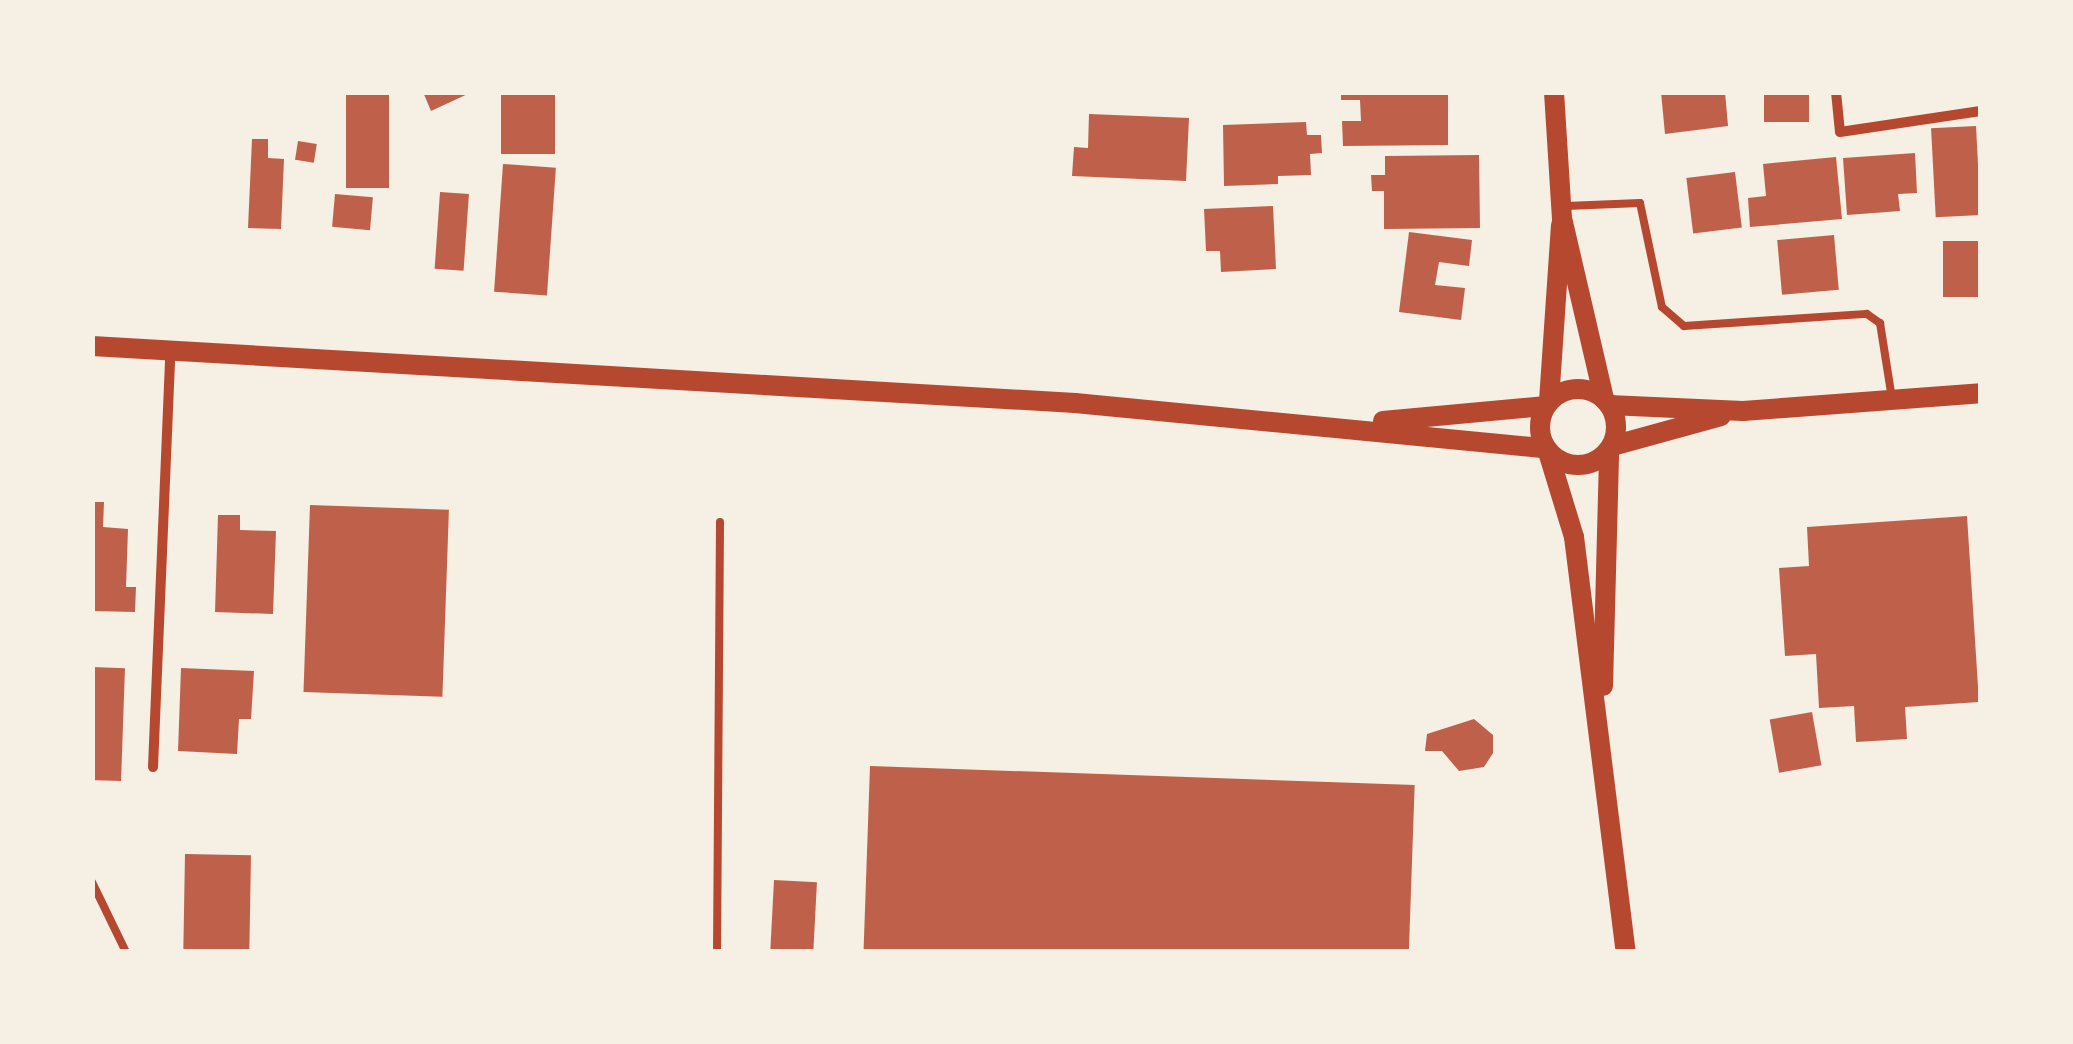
<!DOCTYPE html>
<style>
body{margin:0}
#map{position:relative;width:2073px;height:1044px;overflow:hidden;background:#f6efe4;font-family:Barlow,sans-serif}
div>[style]{position:absolute}
.building>*{inset:0;background:#bf614a;transform-origin:0 0}
.service>*{height:8px;margin:-4px;padding:0 4px;transform-origin:4px;border-radius:4px;background:#b5482f}
.minor>*{height:10px;margin:-5px;padding:0 5px;transform-origin:5px;border-radius:5px;background:#b5482f}
.secondary>*{height:20px;margin:-10px;padding:0 10px;transform-origin:10px;border-radius:10px;background:#b5482f}
.secondary>.ring{margin:-10px;padding:0;box-sizing:content-box;background:none;border:20px solid #b5482f;border-radius:50%}
span{translate:-50% -50%;white-space:nowrap;text-align:center;line-height:1.15;-webkit-text-stroke:8px #f6efe4;paint-order:stroke}
.frame{position:absolute;inset:0;border:95px solid #f6efe4;pointer-events:none}
</style>
<div id="map">
<div class="building">
<i style="left:346px;top:92px;width:43px;height:96px"></i>
<i style="clip-path:polygon(423px 92px,472px 92px,431px 111px)"></i>
<i style="left:501px;top:92px;width:54px;height:62px"></i>
<i style="clip-path:polygon(1341px 92px,1448px 92px,1448px 145px,1343px 146px,1342px 121px,1361px 121px,1360px 100px,1341px 100px)"></i>
<i style="clip-path:polygon(1661px 92px,1725px 92px,1728px 126px,1665px 134px)"></i>
<i style="left:1764px;top:92px;width:45px;height:30px"></i>
<i style="clip-path:polygon(1089px 114px,1189px 118px,1186px 181px,1072px 176px,1074px 147px,1088px 148px)"></i>
<i style="clip-path:polygon(1306px 122px,1307px 135px,1321px 135px,1322px 153px,1310px 154px,1311px 175px,1278px 176px,1278px 184px,1224px 186px,1223px 125px)"></i>
<i style="left:1976px;top:126px;width:89px;height:45px;rotate:87deg"></i>
<i style="clip-path:polygon(252px 139px,268px 139px,268px 158px,284px 159px,281px 229px,248px 228px)"></i>
<i style="left:298px;top:141px;width:19px;height:19px;rotate:9deg"></i>
<i style="clip-path:polygon(1915px 153px,1917px 193px,1898px 194px,1900px 211px,1847px 215px,1843px 158px)"></i>
<i style="clip-path:polygon(1479px 155px,1480px 228px,1384px 229px,1384px 191px,1372px 191px,1371px 175px,1385px 175px,1385px 156px)"></i>
<i style="clip-path:polygon(1836px 157px,1842px 219px,1750px 227px,1748px 198px,1766px 196px,1763px 164px)"></i>
<i style="left:503px;top:164px;width:53px;height:128px;rotate:4deg"></i>
<i style="left:1735px;top:172px;width:56px;height:49px;rotate:83deg"></i>
<i style="left:440px;top:192px;width:29px;height:77px;rotate:4deg"></i>
<i style="left:335px;top:194px;width:38px;height:33px;rotate:5deg"></i>
<i style="clip-path:polygon(1273px 206px,1276px 269px,1221px 272px,1220px 251px,1206px 251px,1204px 209px)"></i>
<i style="clip-path:polygon(1409px 232px,1472px 240px,1469px 266px,1439px 262px,1435px 285px,1465px 288px,1461px 320px,1399px 312px)"></i>
<i style="left:1834px;top:235px;width:55px;height:57px;rotate:85deg"></i>
<i style="left:1980px;top:241px;width:56px;height:37px;rotate:90deg"></i>
<i style="clip-path:polygon(92px 502px,104px 502px,103px 527px,128px 529px,126px 587px,136px 587px,135px 612px,92px 611px)"></i>
<i style="left:310px;top:505px;width:139px;height:187px;rotate:2deg"></i>
<i style="clip-path:polygon(218px 515px,240px 515px,240px 530px,276px 531px,273px 614px,215px 612px)"></i>
<i style="clip-path:polygon(1967px 516px,1979px 702px,1905px 707px,1907px 739px,1856px 742px,1854px 706px,1819px 708px,1816px 654px,1785px 656px,1779px 568px,1809px 566px,1807px 527px)"></i>
<i style="left:92px;top:667px;width:33px;height:113px;rotate:2deg"></i>
<i style="clip-path:polygon(181px 668px,254px 671px,251px 719px,239px 719px,237px 754px,178px 751px)"></i>
<i style="left:1812px;top:712px;width:54px;height:43px;rotate:80deg"></i>
<i style="clip-path:polygon(1474px 719px,1493px 735px,1493px 753px,1484px 767px,1459px 771px,1442px 751px,1425px 751px,1427px 734px)"></i>
<i style="left:870px;top:766px;width:545px;height:186px;rotate:2deg"></i>
<i style="left:185px;top:854px;width:66px;height:98px;rotate:1deg"></i>
<i style="left:774px;top:880px;width:43px;height:70px;rotate:3deg"></i>
</div>
<div class="service">
<i style="left:1566px;top:206px;width:74px;rotate:-2.3deg"></i>
<i style="left:1640px;top:203px;width:106px;rotate:78.1deg"></i>
<i style="left:1662px;top:307px;width:29px;rotate:41deg"></i>
<i style="left:1684px;top:326px;width:183px;rotate:-3.8deg"></i>
<i style="left:1867px;top:314px;width:16px;rotate:35deg"></i>
<i style="left:1880px;top:323px;width:77px;rotate:81deg"></i>
<i style="left:92px;top:882px;width:78px;rotate:64.1deg"></i>
<i style="left:717px;top:952px;width:430px;rotate:-89.6deg"></i>
</div>
<div class="minor">
<i style="left:1836px;top:92px;width:40px;rotate:84.3deg"></i>
<i style="left:1840px;top:132px;width:142px;rotate:-8.5deg"></i>
<i style="left:153px;top:767px;width:414px;rotate:-87.6deg"></i>
</div>
<div class="secondary">
<i style="left:1554px;top:92px;width:126px;rotate:86.4deg"></i>
<i style="left:1562px;top:218px;width:186px;rotate:76.9deg"></i>
<i style="left:92px;top:346px;width:985px;rotate:3.32deg"></i>
<i style="left:1075px;top:403px;width:472px;rotate:5.5deg"></i>
<i class="ring" style="left:1540px;top:389px;width:56px;height:56px"></i>
<i style="left:1549px;top:401px;width:176px;rotate:-86.1deg"></i>
<i style="left:1609px;top:405px;width:134px;rotate:2.6deg"></i>
<i style="left:1743px;top:411px;width:238px;rotate:-4.3deg"></i>
<i style="left:1383px;top:421px;width:164px;rotate:-5.3deg"></i>
<i style="left:1612px;top:446px;width:113px;rotate:-15.4deg"></i>
<i style="left:1548px;top:452px;width:89px;rotate:73deg"></i>
<i style="left:1574px;top:537px;width:418px;rotate:82.9deg"></i>
<i style="left:1603px;top:686px;width:236px;rotate:-88.5deg"></i>
</div>
<div class="frame"></div>
</div>
